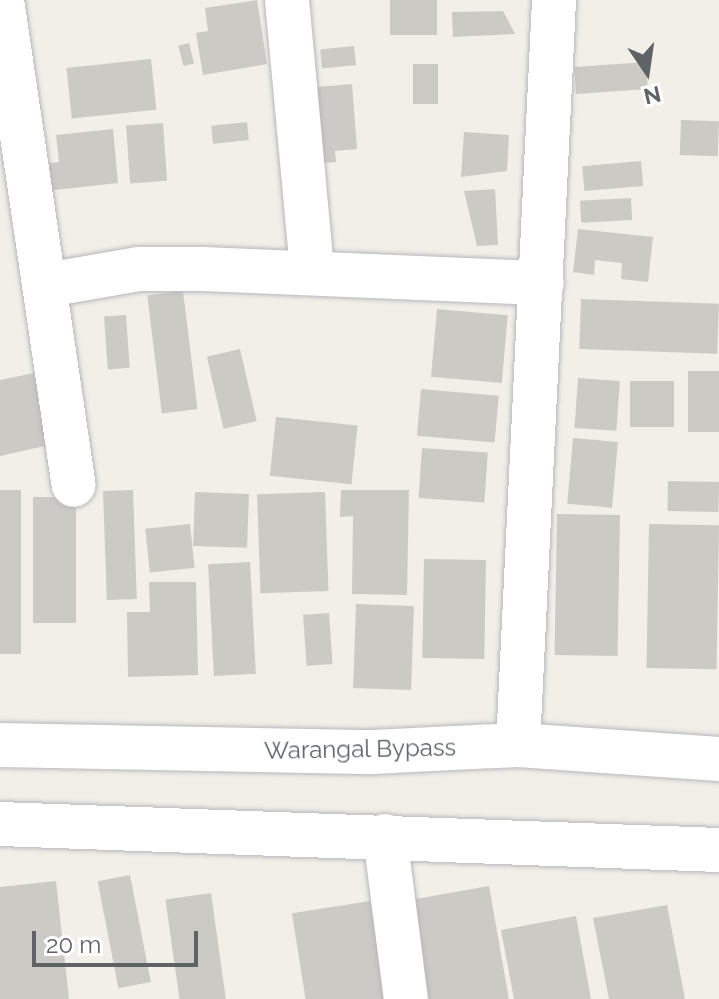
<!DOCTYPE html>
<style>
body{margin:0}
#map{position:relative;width:719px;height:999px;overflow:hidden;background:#f1efe8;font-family:Raleway,sans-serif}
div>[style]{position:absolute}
.building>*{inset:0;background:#cccac5;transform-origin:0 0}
.roads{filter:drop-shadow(0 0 2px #b5b8bc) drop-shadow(0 0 2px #b5b8bc)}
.minor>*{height:44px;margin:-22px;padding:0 22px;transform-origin:22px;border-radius:22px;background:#fff}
.secondary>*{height:44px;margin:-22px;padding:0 22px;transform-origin:22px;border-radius:22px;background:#fff}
span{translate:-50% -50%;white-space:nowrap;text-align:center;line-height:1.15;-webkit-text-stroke:6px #fff;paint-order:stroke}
.street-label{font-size:24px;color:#5f6368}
.north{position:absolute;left:607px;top:32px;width:80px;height:80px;-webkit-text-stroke:6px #fff;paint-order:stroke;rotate:167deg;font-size:22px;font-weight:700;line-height:32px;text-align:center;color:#5f6368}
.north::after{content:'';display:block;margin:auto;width:28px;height:36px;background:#5f6368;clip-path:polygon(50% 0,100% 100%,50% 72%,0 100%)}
.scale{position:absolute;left:32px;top:931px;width:166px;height:36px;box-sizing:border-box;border:4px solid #5f6368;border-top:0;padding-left:10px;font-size:24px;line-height:28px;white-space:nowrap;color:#5f6368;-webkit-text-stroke:6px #fff;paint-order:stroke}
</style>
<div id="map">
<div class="building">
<i style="clip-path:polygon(257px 0,267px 64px,203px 75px,196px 33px,208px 31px,205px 8px)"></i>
<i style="left:390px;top:0;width:47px;height:35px"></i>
<i style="clip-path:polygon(503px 11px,515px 34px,453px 37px,452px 12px)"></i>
<i style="left:189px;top:43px;width:21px;height:11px;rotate:76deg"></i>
<i style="left:354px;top:46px;width:19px;height:34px;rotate:84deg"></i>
<i style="left:151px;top:59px;width:51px;height:85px;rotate:84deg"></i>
<i style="left:646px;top:62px;width:27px;height:72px;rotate:86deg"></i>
<i style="left:413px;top:64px;width:25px;height:40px"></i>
<i style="clip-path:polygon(352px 84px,357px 149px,335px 151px,336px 162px,311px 164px,305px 88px)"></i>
<i style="left:681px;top:120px;width:38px;height:35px;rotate:2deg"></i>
<i style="left:247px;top:122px;width:18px;height:36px;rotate:84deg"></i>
<i style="left:163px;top:123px;width:58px;height:37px;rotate:86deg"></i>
<i style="clip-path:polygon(113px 129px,118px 183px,46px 191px,43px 164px,59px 162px,56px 135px)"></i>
<i style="clip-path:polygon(464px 132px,509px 135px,507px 171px,461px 177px)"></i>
<i style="left:641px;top:161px;width:25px;height:59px;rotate:85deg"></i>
<i style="clip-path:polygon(495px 189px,498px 245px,477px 246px,464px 191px)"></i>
<i style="left:631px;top:198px;width:22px;height:51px;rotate:87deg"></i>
<i style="clip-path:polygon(578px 229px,653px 237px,648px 282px,621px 279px,622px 263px,595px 260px,594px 275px,573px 272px)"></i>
<i style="left:183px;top:291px;width:119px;height:36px;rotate:83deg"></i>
<i style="left:581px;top:299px;width:138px;height:50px;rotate:2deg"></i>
<i style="left:437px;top:309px;width:71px;height:68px;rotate:5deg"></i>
<i style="left:126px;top:315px;width:53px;height:22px;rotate:86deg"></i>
<i style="left:240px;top:349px;width:74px;height:34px;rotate:77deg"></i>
<i style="left:688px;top:371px;width:31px;height:61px"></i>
<i style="clip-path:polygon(34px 373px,49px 445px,0 456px,0 380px)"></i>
<i style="left:578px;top:378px;width:42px;height:50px;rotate:4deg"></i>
<i style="left:630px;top:381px;width:44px;height:46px"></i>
<i style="left:421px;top:389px;width:78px;height:47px;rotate:5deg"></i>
<i style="left:276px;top:417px;width:82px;height:59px;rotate:6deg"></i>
<i style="left:573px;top:438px;width:45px;height:66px;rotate:5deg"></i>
<i style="left:422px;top:448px;width:66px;height:50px;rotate:4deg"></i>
<i style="left:668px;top:481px;width:51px;height:30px;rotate:1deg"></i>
<i style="left:0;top:490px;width:21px;height:164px"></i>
<i style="left:133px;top:490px;width:109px;height:30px;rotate:88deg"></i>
<i style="clip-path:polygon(341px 490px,409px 490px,407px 595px,352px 594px,353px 516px,340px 517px)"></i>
<i style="left:195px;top:492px;width:54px;height:54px;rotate:2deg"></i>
<i style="left:325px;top:492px;width:99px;height:68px;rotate:88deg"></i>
<i style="left:33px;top:497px;width:43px;height:126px"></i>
<i style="left:557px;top:514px;width:63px;height:141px;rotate:1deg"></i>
<i style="left:190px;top:524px;width:44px;height:45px;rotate:84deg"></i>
<i style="left:649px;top:524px;width:70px;height:144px;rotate:1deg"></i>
<i style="left:424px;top:559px;width:62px;height:99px;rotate:1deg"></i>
<i style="left:250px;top:562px;width:112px;height:42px;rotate:87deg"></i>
<i style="clip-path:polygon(149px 582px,196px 582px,198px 675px,128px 677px,127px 612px,150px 612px)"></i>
<i style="left:356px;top:604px;width:58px;height:84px;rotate:2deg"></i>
<i style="left:329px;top:613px;width:51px;height:26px;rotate:86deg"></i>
<i style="left:130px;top:875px;width:109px;height:33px;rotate:79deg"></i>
<i style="clip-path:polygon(56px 881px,69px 999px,0 999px,0 887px)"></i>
<i style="left:489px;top:886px;width:115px;height:79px;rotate:80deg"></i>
<i style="left:211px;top:893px;width:107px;height:46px;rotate:82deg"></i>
<i style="left:370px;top:901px;width:99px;height:79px;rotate:81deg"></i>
<i style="clip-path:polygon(667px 905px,685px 999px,609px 999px,593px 918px)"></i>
<i style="clip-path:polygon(576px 916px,591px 999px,514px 999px,501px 930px)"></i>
</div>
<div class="roads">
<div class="minor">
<i style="left:2px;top:0;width:490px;rotate:81.6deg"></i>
<i style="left:287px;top:0;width:273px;rotate:84.7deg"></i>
<i style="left:47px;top:285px;width:93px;rotate:-9.9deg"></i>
<i style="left:139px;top:269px;width:64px"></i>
<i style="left:203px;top:269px;width:339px;rotate:2.4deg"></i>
<i style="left:518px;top:745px;width:746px;rotate:-87.23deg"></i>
<i style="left:385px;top:836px;width:164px;rotate:82.7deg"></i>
</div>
<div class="secondary">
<i style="left:0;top:745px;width:373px;rotate:1.1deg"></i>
<i style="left:373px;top:752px;width:145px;rotate:-2.8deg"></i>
<i style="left:518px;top:745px;width:201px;rotate:4deg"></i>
<i style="left:0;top:824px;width:719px;rotate:2.07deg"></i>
</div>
</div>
<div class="street-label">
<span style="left:360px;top:749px;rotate:-1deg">Warangal Bypass</span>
</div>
<div class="north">N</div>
<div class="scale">20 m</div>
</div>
